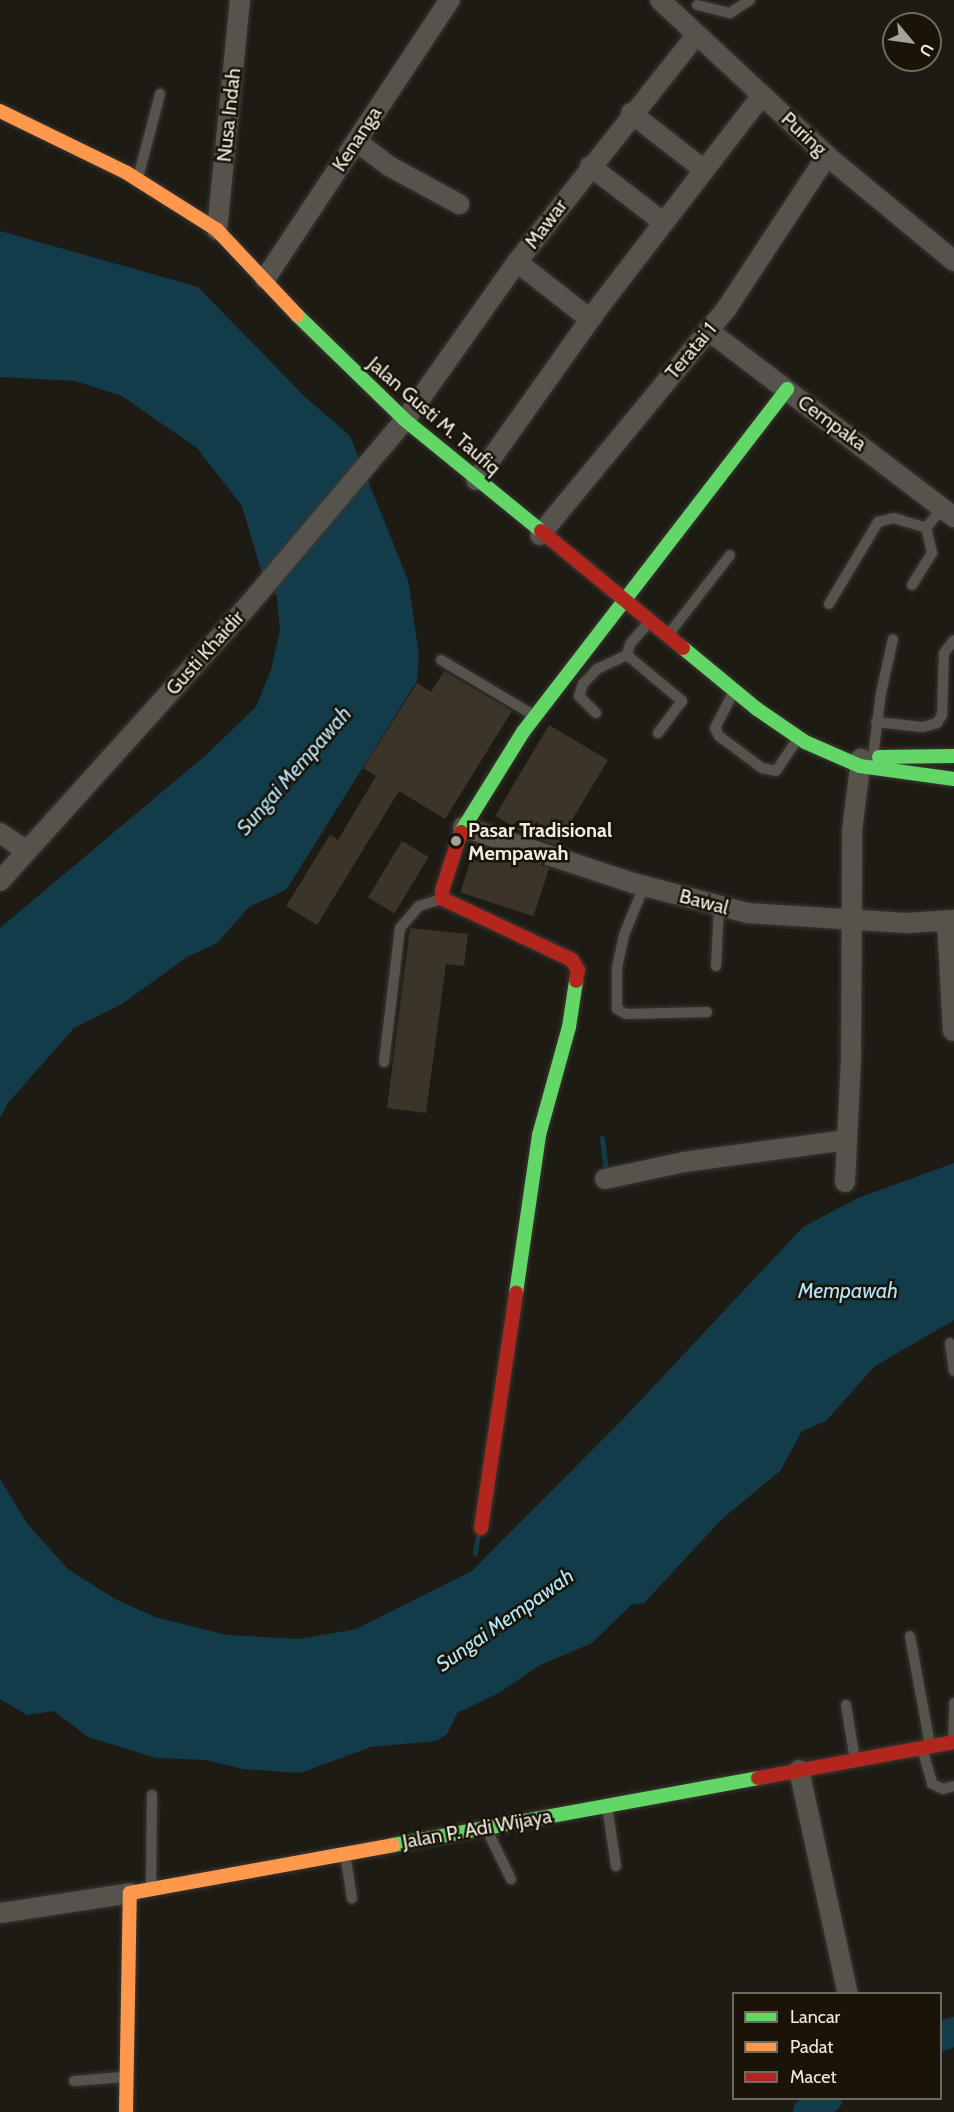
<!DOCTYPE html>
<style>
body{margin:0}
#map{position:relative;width:954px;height:2112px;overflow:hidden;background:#1e1b14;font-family:Cabin,sans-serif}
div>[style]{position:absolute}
.water>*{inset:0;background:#133c4b}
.stream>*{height:5px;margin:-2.5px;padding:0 2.5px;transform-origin:2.5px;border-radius:2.5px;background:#133c4b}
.river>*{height:30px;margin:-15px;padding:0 15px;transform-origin:15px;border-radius:15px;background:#133c4b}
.building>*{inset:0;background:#3a3528;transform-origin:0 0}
.roads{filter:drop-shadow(0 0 2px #3a3732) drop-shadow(0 0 2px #3a3732)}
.lane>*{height:10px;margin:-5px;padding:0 5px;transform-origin:5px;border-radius:5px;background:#56534c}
.street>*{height:20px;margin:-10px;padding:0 10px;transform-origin:10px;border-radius:10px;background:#56534c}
.fast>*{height:14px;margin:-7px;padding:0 7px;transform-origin:7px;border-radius:7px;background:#63d668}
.slow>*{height:14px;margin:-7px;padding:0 7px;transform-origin:7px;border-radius:7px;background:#ff974d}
.jam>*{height:14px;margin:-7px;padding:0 7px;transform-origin:7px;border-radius:7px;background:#b3261e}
.dots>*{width:16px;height:16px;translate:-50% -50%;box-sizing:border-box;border:3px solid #191407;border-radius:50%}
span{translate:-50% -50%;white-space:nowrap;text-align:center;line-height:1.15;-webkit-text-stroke:5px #191407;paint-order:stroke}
.street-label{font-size:20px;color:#efebe2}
.poi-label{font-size:20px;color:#efebe2;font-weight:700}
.left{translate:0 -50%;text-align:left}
.water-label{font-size:21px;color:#b2e4fb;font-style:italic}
.legend{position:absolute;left:732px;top:1992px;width:210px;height:108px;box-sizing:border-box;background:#191407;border:2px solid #6f6a5f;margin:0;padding:8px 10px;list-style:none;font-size:18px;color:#efebe2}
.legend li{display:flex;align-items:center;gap:12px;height:30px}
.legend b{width:30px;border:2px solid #6f6a5f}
.north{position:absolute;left:882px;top:12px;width:60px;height:60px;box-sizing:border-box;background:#191407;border:2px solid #6f6a5f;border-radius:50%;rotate:119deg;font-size:16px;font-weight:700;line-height:24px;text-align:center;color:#efebe2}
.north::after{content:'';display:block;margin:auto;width:21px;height:27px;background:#a6a29a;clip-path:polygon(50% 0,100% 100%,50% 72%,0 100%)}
</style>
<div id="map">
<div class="water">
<i style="clip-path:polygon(0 231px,198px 287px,305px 397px,350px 436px,408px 580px,419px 655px,417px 681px,286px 890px,249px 907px,217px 943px,187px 957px,122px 1004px,74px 1028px,8px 1103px,0 1118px,0 928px,206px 755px,256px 707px,271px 670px,280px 631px,277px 597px,261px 570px,242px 506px,197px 448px,122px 396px,75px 381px,0 377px)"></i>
<i style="clip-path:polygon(954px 1163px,954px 1320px,875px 1366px,826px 1421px,802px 1431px,780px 1471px,722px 1519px,644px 1603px,631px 1605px,592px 1643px,538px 1666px,499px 1693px,457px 1713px,447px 1734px,436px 1741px,371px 1747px,300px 1773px,243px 1769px,207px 1760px,156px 1758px,88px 1737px,54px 1711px,27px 1715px,0 1699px,0 1479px,28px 1525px,68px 1569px,115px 1599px,155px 1617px,227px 1635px,299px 1639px,356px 1629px,472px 1571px,624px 1418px,803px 1227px,858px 1198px)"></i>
</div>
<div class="stream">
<i style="left:602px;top:1138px;width:34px;rotate:83deg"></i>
<i style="left:475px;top:1553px;width:19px;rotate:-81deg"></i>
</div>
<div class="river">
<i style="left:940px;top:2036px;width:15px;rotate:-16deg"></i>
<i style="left:808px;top:2112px;width:24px;rotate:-35deg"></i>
</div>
<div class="building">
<i style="clip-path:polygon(444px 671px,512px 711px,445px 819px,399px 791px,317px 925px,286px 906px,330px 835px,338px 840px,376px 776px,363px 768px,417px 683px,431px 692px)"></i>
<i style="clip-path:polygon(549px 725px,608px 760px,557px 845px,529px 836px,495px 816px)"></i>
<i style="left:402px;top:841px;width:31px;height:66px;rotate:31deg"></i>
<i style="left:476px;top:844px;width:77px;height:51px;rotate:18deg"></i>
<i style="clip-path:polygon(410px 928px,468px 934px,464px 966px,446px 964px,426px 1113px,387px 1108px)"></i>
</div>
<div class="roads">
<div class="lane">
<i style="left:697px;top:5px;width:34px;rotate:14deg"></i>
<i style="left:730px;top:13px;width:24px;rotate:-33deg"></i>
<i style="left:138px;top:178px;width:87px;rotate:-75.3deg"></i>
<i style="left:912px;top:585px;width:38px;rotate:-58deg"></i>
<i style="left:932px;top:553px;width:26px;rotate:-103deg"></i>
<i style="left:829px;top:604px;width:96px;rotate:-59.1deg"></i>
<i style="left:878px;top:522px;width:16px;rotate:-14deg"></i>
<i style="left:894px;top:518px;width:34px;rotate:17deg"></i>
<i style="left:926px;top:528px;width:26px;rotate:-51deg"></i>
<i style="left:650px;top:621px;width:30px;rotate:131deg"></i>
<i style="left:630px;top:644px;width:11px;rotate:105deg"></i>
<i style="left:627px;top:655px;width:72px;rotate:39.9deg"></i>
<i style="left:682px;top:701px;width:40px;rotate:127deg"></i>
<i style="left:668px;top:635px;width:101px;rotate:-52.2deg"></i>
<i style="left:441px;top:660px;width:109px;rotate:30.8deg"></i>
<i style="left:734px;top:691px;width:42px;rotate:117.2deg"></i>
<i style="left:715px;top:728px;width:9px;rotate:63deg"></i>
<i style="left:719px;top:736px;width:54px;rotate:36.7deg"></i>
<i style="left:762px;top:768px;width:14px;rotate:12deg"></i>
<i style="left:776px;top:771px;width:40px;rotate:-56deg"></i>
<i style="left:596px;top:713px;width:24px;rotate:-135deg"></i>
<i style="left:579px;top:696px;width:13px;rotate:-72deg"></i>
<i style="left:583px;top:684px;width:21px;rotate:-47deg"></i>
<i style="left:597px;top:669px;width:33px;rotate:-25deg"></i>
<i style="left:876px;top:722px;width:47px;rotate:6.1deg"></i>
<i style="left:923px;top:727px;width:15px;rotate:-16deg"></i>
<i style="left:937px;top:723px;width:9px;rotate:-58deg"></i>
<i style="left:942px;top:715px;width:62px;rotate:-88.2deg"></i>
<i style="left:944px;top:653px;width:16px;rotate:-52deg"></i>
<i style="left:873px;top:757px;width:64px;rotate:-82.9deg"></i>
<i style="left:881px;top:693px;width:55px;rotate:-77.5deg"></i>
<i style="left:644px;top:886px;width:53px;rotate:112.2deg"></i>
<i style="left:624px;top:935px;width:33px;rotate:102deg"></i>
<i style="left:617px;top:967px;width:42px;rotate:90deg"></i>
<i style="left:617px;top:1009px;width:10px;rotate:29deg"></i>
<i style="left:626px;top:1014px;width:81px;rotate:-1.4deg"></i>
<i style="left:716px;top:966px;width:60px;rotate:-87.1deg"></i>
<i style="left:384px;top:1062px;width:135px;rotate:-83.2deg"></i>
<i style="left:400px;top:928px;width:29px;rotate:-49deg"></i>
<i style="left:419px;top:906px;width:24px;rotate:-17deg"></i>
<i style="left:950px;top:1343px;width:28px;rotate:82deg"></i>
<i style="left:910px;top:1636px;width:111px;rotate:79.6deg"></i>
<i style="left:846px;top:1705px;width:56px;rotate:80.7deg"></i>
<i style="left:953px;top:1741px;width:38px;rotate:-88deg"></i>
<i style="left:922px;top:1748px;width:37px;rotate:74deg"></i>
<i style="left:932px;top:1784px;width:12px;rotate:24deg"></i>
<i style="left:943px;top:1789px;width:11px;rotate:-15deg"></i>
<i style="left:607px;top:1806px;width:61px;rotate:81.5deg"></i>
<i style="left:486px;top:1828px;width:57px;rotate:63.9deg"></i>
<i style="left:345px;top:1854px;width:45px;rotate:81deg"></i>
<i style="left:151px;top:1889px;width:94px;rotate:-89.4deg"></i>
<i style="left:74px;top:2081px;width:50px;rotate:-4.6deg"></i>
</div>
<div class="street">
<i style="left:660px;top:0;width:229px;rotate:43deg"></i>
<i style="left:827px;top:156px;width:165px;rotate:39.6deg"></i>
<i style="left:631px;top:113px;width:91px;rotate:37.9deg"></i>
<i style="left:356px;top:141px;width:41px;rotate:37.1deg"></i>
<i style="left:389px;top:166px;width:80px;rotate:28.5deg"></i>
<i style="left:590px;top:166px;width:92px;rotate:37.5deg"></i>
<i style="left:217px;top:230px;width:231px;rotate:-84.3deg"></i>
<i style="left:517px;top:262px;width:93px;rotate:38deg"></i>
<i style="left:265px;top:279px;width:335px;rotate:-56.5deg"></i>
<i style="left:709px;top:331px;width:308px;rotate:37.2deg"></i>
<i style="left:476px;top:480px;width:217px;rotate:-54.6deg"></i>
<i style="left:602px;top:303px;width:262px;rotate:-52.4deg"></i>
<i style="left:540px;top:535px;width:294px;rotate:-50.5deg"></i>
<i style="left:727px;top:308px;width:182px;rotate:-56.7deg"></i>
<i style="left:463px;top:827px;width:179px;rotate:18.2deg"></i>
<i style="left:633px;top:883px;width:118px;rotate:14.7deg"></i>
<i style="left:747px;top:913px;width:159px;rotate:3.6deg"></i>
<i style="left:906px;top:923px;width:48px;rotate:-3.6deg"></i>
<i style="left:0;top:833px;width:32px;rotate:34deg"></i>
<i style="left:0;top:881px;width:367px;rotate:-48deg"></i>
<i style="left:246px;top:608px;width:246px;rotate:-49.8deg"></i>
<i style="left:405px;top:420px;width:194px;rotate:-54.7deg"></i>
<i style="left:517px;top:262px;width:289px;rotate:-51.7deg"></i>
<i style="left:947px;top:921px;width:110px;rotate:86.9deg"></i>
<i style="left:605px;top:1179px;width:81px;rotate:-12.1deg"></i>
<i style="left:684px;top:1162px;width:164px;rotate:-7.7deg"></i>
<i style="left:845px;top:1182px;width:123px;rotate:-87.2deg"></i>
<i style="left:851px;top:1059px;width:228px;rotate:-89.7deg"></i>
<i style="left:852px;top:831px;width:73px;rotate:-82.9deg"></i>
<i style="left:799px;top:1770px;width:229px;rotate:77.7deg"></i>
<i style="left:0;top:1913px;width:132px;rotate:-8.7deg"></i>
</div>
<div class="fast">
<i style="left:297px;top:315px;width:151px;rotate:44.2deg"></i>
<i style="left:405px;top:420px;width:176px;rotate:39.2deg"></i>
<i style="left:683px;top:648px;width:96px;rotate:39.5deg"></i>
<i style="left:757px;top:709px;width:58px;rotate:34.5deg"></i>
<i style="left:805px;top:742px;width:60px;rotate:23.6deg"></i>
<i style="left:860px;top:766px;width:95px;rotate:7.9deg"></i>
<i style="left:879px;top:757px;width:75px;rotate:-0.8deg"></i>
<i style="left:461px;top:832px;width:118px;rotate:-58.2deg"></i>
<i style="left:523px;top:732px;width:433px;rotate:-52.4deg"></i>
<i style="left:516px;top:1293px;width:160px;rotate:-81.7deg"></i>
<i style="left:539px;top:1135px;width:112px;rotate:-74.5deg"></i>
<i style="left:569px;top:1027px;width:47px;rotate:-81.3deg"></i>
<i style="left:393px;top:1845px;width:371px;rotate:-10.4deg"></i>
</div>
<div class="slow">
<i style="left:0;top:111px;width:141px;rotate:26deg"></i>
<i style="left:127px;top:173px;width:107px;rotate:32.3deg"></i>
<i style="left:217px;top:230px;width:117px;rotate:46.7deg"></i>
<i style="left:126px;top:2112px;width:219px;rotate:-89deg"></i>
<i style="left:130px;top:1893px;width:267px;rotate:-10.3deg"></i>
</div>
<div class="jam">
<i style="left:541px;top:531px;width:184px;rotate:39.5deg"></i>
<i style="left:461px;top:832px;width:62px;rotate:107.9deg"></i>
<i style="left:442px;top:891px;width:8px;rotate:83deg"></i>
<i style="left:443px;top:899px;width:143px;rotate:25.3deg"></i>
<i style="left:572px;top:960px;width:12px;rotate:59deg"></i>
<i style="left:578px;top:970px;width:11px;rotate:100deg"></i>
<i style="left:481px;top:1528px;width:238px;rotate:-81.5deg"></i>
<i style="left:758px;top:1778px;width:199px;rotate:-10.4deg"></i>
</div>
</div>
<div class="dots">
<i style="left:456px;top:841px;background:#a6a29a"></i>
</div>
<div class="street-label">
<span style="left:229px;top:115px;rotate:-84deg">Nusa Indah</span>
<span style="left:804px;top:134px;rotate:43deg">Puring</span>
<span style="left:357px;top:139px;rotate:-57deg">Kenanga</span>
<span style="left:546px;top:224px;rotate:-53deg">Mawar</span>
<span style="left:691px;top:351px;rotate:-50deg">Teratai 1</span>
<span style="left:434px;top:416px;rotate:41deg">Jalan Gusti M. Taufiq</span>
<span style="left:832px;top:423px;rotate:36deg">Cempaka</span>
<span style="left:205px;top:653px;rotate:-48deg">Gusti Khaidir</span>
<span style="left:704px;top:902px;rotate:15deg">Bawal</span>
<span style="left:477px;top:1829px;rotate:-10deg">Jalan P. Adi Wijaya</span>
</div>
<div class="poi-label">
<span class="left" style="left:468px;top:842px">Pasar Tradisional<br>Mempawah</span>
</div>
<div class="water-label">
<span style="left:294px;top:771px;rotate:-49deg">Sungai Mempawah</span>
<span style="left:848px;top:1291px">Mempawah</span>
<span style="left:505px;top:1620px;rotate:-35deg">Sungai Mempawah</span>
</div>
<ul class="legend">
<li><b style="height:8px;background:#63d668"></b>Lancar</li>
<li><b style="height:8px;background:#ff974d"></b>Padat</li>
<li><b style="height:8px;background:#b3261e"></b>Macet</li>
</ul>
<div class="north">U</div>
</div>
